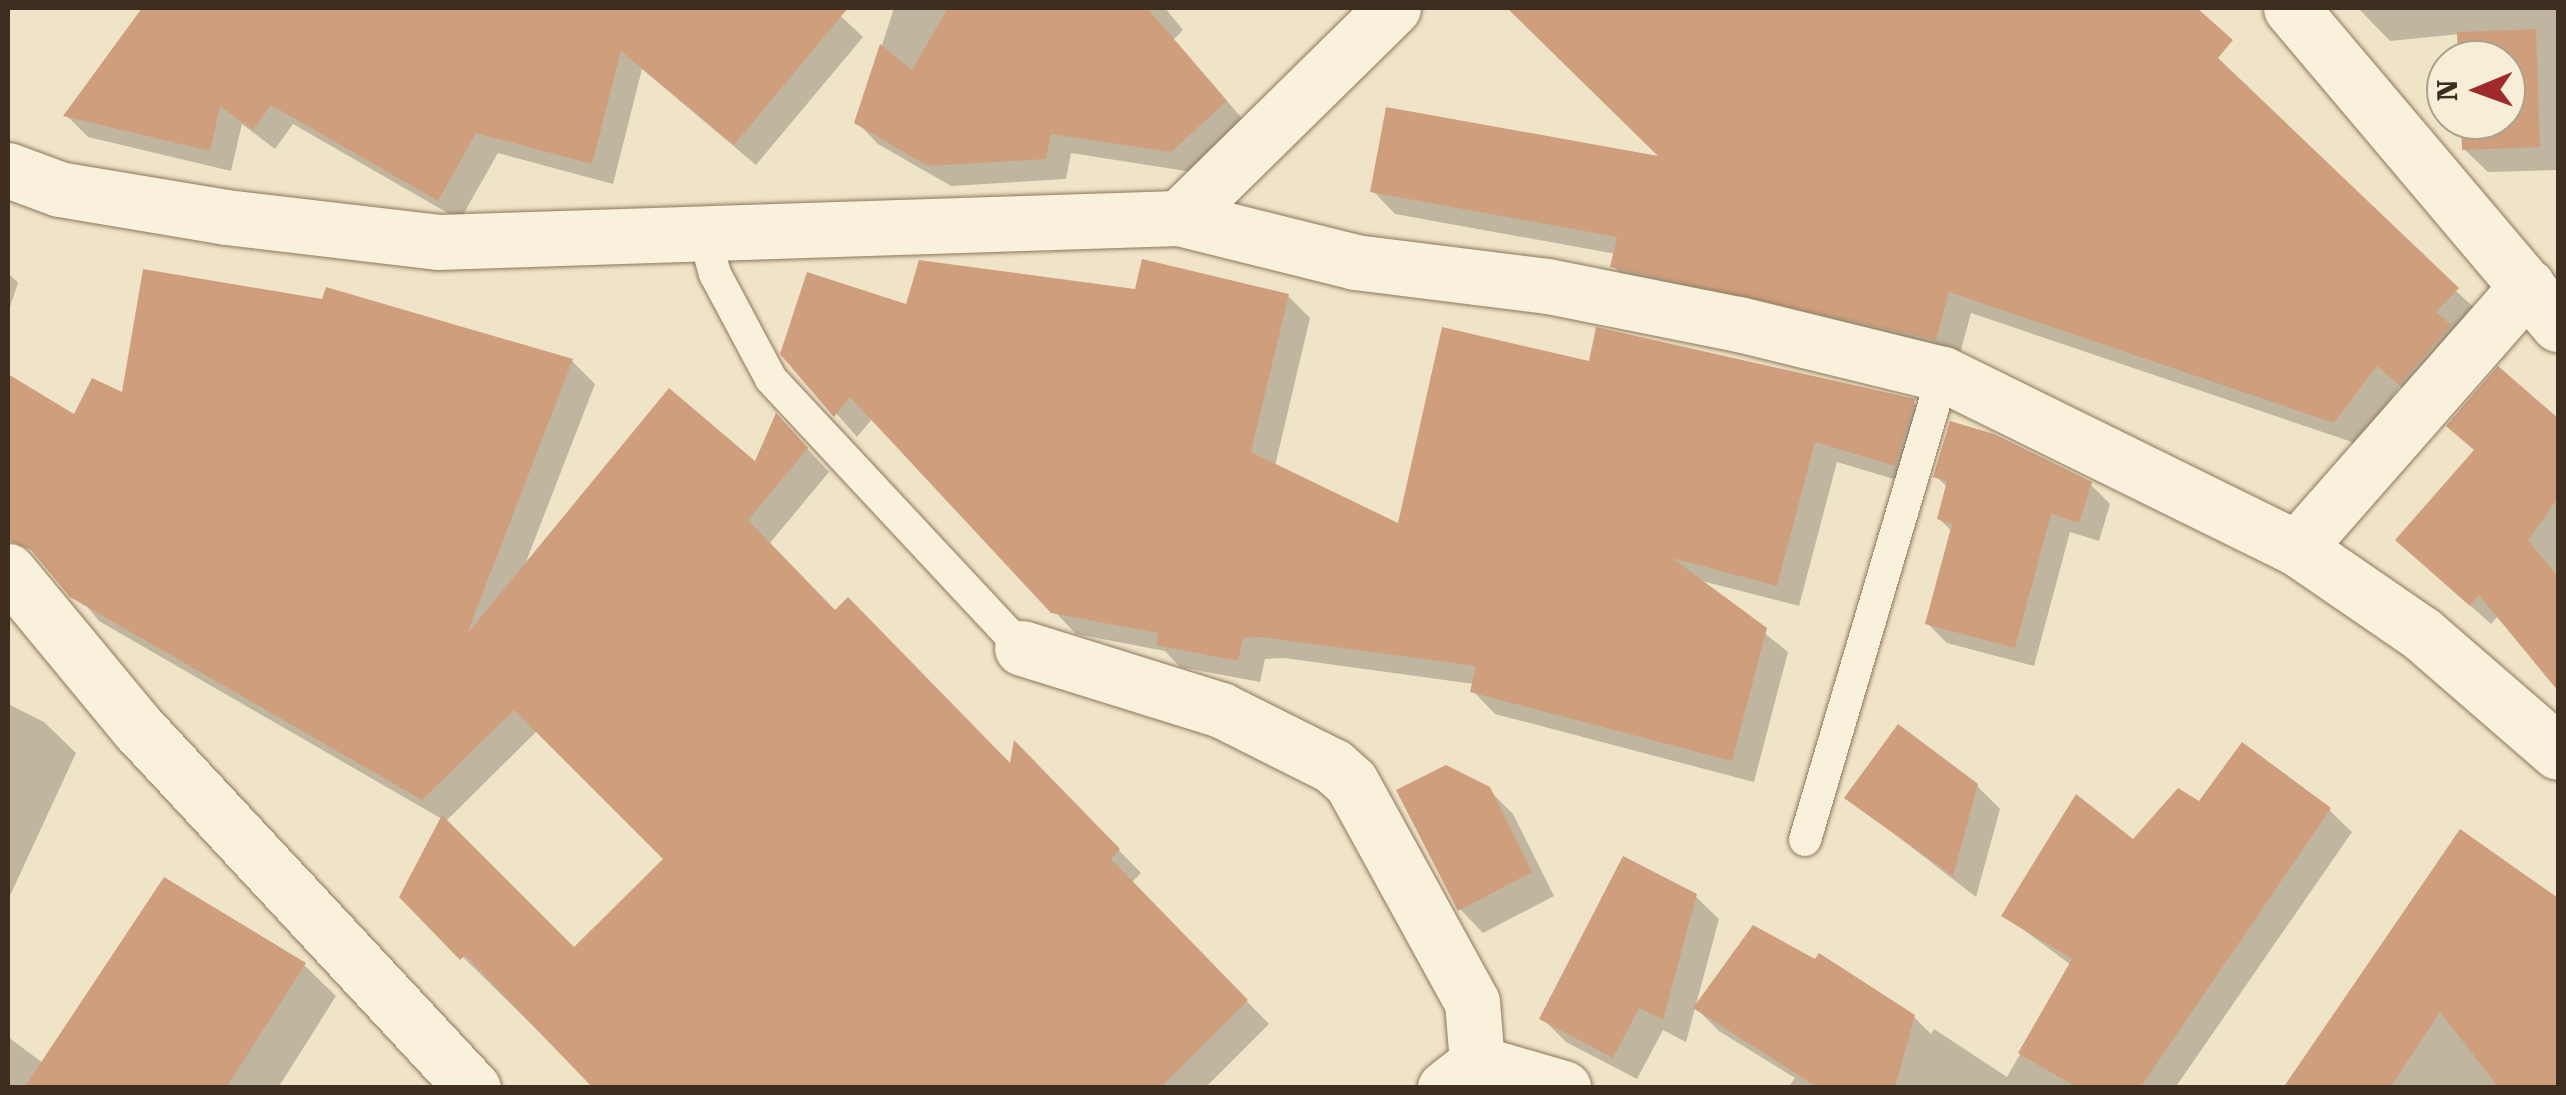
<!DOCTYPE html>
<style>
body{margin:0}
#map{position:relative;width:2566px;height:1095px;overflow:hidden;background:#f0e4c8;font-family:"Roboto Serif",serif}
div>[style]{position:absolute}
.shadow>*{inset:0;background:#0003}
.building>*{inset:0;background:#cf9f7d}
.roads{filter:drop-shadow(0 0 2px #8d765c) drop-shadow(0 0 2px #8d765c)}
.lane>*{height:32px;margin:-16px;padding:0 16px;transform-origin:16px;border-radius:16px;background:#faf1dc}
.street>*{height:55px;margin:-27.5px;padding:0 27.5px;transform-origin:27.5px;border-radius:27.5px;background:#faf1dc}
span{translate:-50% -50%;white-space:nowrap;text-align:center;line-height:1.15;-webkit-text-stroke:10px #f7eed8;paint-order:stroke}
.frame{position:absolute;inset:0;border:10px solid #3d2e20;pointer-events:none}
.north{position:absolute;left:2426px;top:40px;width:100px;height:100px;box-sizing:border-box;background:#f7eed8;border:2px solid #ada18e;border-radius:50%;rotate:269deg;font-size:28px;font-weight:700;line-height:40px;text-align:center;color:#3d2e20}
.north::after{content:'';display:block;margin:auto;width:35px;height:45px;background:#9e2a2b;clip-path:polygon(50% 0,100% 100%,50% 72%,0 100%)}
</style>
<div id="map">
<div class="shadow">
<i style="clip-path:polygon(145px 8px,832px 8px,863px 37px,756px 165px,642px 69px,613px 184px,498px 153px,460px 220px,293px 124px,275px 149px,242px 124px,231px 171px,88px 137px,67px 116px)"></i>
<i style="clip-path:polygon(894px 8px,1165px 8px,1183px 30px,1174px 39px,1246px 123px,1192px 172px,1071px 153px,1066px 179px,951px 186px,878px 144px,857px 122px)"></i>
<i style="clip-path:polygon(1510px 8px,1648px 8px,1748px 104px,1725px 8px,2156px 8px,2173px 33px,2479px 312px,2422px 406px,2400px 386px,2358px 444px,1971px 313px,1958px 361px,1636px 288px,1613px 266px,1616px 254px,1395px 214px,1373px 191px,1665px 160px)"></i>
<i style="clip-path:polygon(2358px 8px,2558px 8px,2558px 170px,2488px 172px,2464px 149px,2463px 120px,2506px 120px,2506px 60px,2461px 60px,2460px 34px,2390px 41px)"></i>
<i style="clip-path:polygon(8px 273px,18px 283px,8px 313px)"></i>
<i style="clip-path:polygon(evenodd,328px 290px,572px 361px,595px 384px,524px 567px,756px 465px,798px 439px,829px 472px,769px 544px,836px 613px,1012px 767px,1016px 745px,1141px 873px,1131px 883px,1269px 1024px,1205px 1088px,596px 1088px,402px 897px,442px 819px,99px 621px,23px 529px,8px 520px,8px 376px,75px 418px,324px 302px,328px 290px,538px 730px,666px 859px,574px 951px,445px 822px,538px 730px)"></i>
<i style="clip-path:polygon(1137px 292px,1288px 296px,1310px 318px,1275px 466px,1399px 526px,1590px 364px,1913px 402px,1936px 424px,1917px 486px,1837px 462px,1799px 606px,1698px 580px,1788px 652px,1754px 782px,1495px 714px,1473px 691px,1474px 684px,1284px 658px,1265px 659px,1260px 682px,1180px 667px,1165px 651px,1076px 634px,873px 418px,857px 437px,783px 353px,907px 307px)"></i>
<i style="clip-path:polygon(2499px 369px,2558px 421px,2558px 668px,2536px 655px,2499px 615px,2491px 624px,2419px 560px,2476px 451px)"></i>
<i style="clip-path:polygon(1936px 476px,2090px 484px,2110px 504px,2099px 541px,2070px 532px,2034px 666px,1947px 643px,1928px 624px,1953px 532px,1939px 519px,1948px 488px)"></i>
<i style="clip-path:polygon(8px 704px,44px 722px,76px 753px,8px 900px)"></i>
<i style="clip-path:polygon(1976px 785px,2000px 809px,1976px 897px,1848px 798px)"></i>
<i style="clip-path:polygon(1488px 789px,1513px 814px,1554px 896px,1483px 933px,1460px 909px)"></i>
<i style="clip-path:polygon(2200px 804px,2329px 810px,2352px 832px,2175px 1088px,1788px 1088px,1795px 1078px,1719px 1031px,1696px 1008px,1914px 1017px,1931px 1034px,1934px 1029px,2007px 1077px,2071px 965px,2004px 915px)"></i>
<i style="clip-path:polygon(2461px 832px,2558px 901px,2558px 1088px,2286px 1088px)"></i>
<i style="clip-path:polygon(1695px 896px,1719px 919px,1686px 1042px,1663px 1030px,1637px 1079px,1566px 1042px,1542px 1018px)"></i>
<i style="clip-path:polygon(304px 965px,336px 996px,278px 1088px,8px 1088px,8px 1037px,43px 1063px)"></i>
</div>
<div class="building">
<i style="clip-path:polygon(142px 8px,848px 8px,734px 145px,621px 51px,592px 164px,476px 133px,438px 201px,271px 105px,253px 130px,220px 106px,210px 151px,63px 116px)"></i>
<i style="clip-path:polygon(948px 8px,1147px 8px,1227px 101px,1171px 152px,1051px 134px,1046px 159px,928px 166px,854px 123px,880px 44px,912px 70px)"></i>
<i style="clip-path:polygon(1507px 8px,2197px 8px,2233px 40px,2218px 58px,2459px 288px,2436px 312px,2451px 325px,2399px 385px,2377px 366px,2334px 423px,1949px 292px,1936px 340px,1610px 267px,1617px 237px,1370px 192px,1386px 107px,1658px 156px)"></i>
<i style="clip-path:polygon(2536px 29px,2540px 147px,2462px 150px,2461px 120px,2506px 120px,2506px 60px,2458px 60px,2457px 32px)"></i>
<i style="clip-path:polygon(1142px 259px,1289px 294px,1251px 452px,1398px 523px,1442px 327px,1589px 361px,1596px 327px,1915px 399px,1895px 466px,1815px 442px,1777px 586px,1672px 558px,1767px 628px,1732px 761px,1470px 692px,1476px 666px,1260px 637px,1243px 638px,1238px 661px,1156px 645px,1158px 633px,1051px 613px,850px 397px,834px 417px,780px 354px,807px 272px,906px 304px,919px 260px,1135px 289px)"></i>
<i style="clip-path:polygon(143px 269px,322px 299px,326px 287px,573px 359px,467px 634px,669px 388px,755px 461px,776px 413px,808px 448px,748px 520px,835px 610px,848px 597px,1010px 763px,1014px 740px,1120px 849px,1111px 859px,1248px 1000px,1160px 1088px,593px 1088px,465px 955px,460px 960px,399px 897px,442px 815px,574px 947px,663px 859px,514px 710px,422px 800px,70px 597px,31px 550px,8px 540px,8px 374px,74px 414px,92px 378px,122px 392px)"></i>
<i style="clip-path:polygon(2498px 366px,2558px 418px,2558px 498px,2528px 540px,2558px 577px,2558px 691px,2479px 595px,2470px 606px,2395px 540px,2474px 450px,2446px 426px)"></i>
<i style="clip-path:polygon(1950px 421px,1994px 434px,2092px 482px,2079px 523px,2051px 514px,2015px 648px,1925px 624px,1952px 524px,1937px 519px,1947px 481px,1933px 477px)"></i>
<i style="clip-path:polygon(1898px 724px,1978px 784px,1953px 876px,1844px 798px)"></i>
<i style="clip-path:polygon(2242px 742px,2331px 808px,2140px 1088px,2078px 1088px,2018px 1053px,2072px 959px,2001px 916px,2076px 794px,2133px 839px,2178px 788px,2199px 801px)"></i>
<i style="clip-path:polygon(1446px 765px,1490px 787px,1532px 872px,1458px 911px,1396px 790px)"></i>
<i style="clip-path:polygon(2460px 829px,2558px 898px,2558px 1088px,2499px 1088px,2440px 1012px,2390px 1088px,2283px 1088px)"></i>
<i style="clip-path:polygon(1623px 856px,1697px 894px,1663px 1020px,1639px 1008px,1613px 1058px,1539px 1019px)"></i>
<i style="clip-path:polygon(164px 877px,306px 963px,226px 1088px,24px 1088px)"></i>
<i style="clip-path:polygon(1753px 925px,1815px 959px,1819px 953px,1915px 1015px,1895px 1088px,1819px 1088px,1693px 1008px)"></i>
</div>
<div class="roads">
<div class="lane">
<i style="left:703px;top:231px;width:45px;rotate:74.4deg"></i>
<i style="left:715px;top:274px;width:119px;rotate:61.9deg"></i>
<i style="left:771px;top:379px;width:368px;rotate:47deg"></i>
<i style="left:1805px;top:840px;width:486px;rotate:-73.5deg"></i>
</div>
<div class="street">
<i style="left:2291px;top:8px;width:414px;rotate:49.8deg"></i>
<i style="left:8px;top:170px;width:54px;rotate:20.4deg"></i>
<i style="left:59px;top:189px;width:169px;rotate:9.5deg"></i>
<i style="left:226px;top:217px;width:213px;rotate:6.7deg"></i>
<i style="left:438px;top:242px;width:741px;rotate:-1.86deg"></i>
<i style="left:1179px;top:218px;width:181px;rotate:14deg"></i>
<i style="left:1355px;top:262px;width:194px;rotate:7.1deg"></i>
<i style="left:1548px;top:286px;width:195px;rotate:11.3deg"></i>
<i style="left:1739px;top:324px;width:210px;rotate:13.8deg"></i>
<i style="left:1943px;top:374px;width:394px;rotate:26.2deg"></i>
<i style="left:2297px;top:548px;width:152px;rotate:34.5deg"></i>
<i style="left:2422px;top:634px;width:180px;rotate:40.9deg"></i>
<i style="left:1179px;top:218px;width:300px;rotate:-44.5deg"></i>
<i style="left:2297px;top:548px;width:349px;rotate:-48.7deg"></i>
<i style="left:8px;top:571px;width:204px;rotate:50.4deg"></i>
<i style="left:138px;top:728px;width:492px;rotate:47.1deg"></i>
<i style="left:1022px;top:648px;width:208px;rotate:17.3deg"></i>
<i style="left:1221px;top:710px;width:125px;rotate:26.6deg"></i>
<i style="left:1333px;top:766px;width:24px;rotate:42deg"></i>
<i style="left:1351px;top:782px;width:251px;rotate:61.2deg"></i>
<i style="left:1472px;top:1002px;width:61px;rotate:85.3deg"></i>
<i style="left:1477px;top:1063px;width:41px;rotate:142deg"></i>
<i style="left:1477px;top:1063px;width:90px;rotate:16.2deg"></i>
</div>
</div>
<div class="frame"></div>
<div class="north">N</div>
</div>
